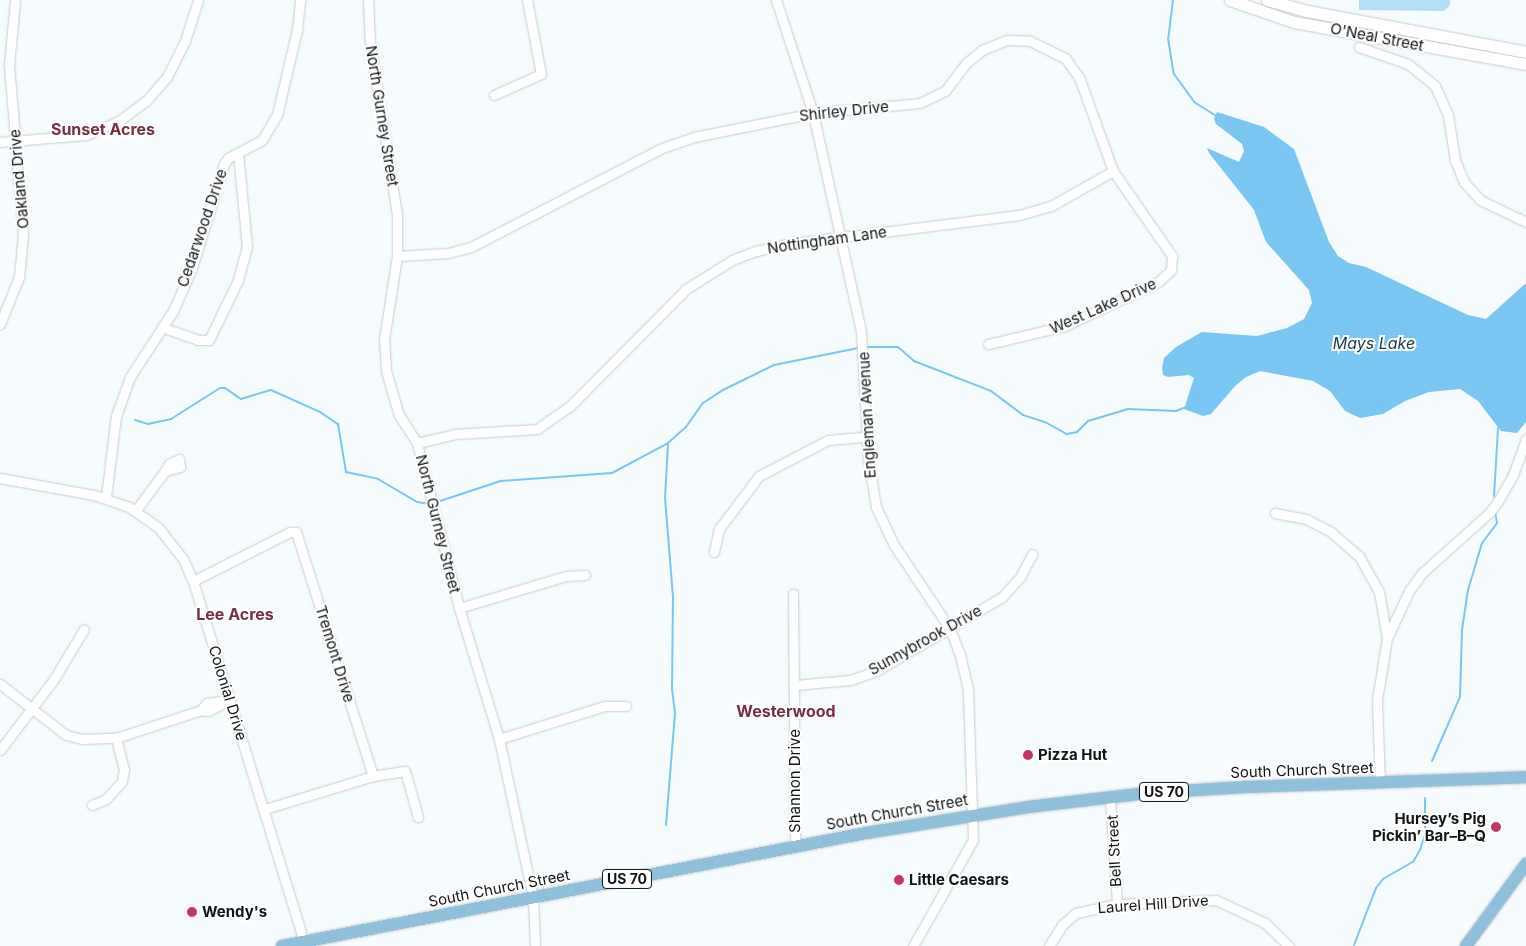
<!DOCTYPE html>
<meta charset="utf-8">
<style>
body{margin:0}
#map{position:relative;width:1526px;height:946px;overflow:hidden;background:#f6fbfe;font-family:Inter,sans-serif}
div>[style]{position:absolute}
.green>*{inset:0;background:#b3def8}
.water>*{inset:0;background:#7ac6f2}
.stream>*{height:2px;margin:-1px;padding:0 1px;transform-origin:1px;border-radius:1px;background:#7ac6f2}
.roads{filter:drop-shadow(0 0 1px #c5ccd0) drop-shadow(0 0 1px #c5ccd0)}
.street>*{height:9px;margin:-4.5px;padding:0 4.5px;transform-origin:4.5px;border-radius:4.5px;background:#fff}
.secondary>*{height:11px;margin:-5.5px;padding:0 5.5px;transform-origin:5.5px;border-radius:5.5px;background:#fff}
.primary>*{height:12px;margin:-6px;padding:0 6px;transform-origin:6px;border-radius:6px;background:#8ebfdb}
.dots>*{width:14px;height:14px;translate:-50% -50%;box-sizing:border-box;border:2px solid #fff;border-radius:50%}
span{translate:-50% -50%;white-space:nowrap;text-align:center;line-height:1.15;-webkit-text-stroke:4px #fff;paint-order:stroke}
.shield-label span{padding:1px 4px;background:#fff;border:1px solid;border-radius:4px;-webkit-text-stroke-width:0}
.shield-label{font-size:14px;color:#111314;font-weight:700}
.street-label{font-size:15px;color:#111314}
.poi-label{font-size:15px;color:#111314;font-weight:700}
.left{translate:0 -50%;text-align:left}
.right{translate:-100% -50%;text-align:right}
.neighbourhood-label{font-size:16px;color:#752f42;font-weight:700}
.water-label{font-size:16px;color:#183a4c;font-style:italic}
</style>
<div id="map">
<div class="green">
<i style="clip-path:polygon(1359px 0,1450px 0,1450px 5px,1444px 11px,1359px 10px)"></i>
</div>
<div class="water">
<i style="clip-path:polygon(1217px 112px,1264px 127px,1294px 149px,1329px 242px,1338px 256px,1349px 263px,1366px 267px,1468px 315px,1486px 319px,1526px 283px,1526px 422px,1517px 433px,1501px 431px,1478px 401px,1460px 389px,1429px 392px,1405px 401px,1383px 414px,1360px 418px,1345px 411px,1330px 391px,1313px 381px,1260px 371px,1246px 377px,1235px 386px,1211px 414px,1203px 416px,1184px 409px,1194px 378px,1189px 375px,1168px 377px,1163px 375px,1162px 368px,1164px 358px,1176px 347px,1202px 332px,1257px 336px,1287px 328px,1304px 319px,1312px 303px,1309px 290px,1266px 242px,1254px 210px,1209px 153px,1207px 148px,1239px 162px,1244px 151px,1242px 144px,1216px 124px,1214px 119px)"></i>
</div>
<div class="stream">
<i style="left:1173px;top:0;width:38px;rotate:97deg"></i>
<i style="left:1168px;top:38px;width:36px;rotate:81deg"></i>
<i style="left:1174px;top:74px;width:34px;rotate:54deg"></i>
<i style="left:1194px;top:102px;width:25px;rotate:32deg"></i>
<i style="left:865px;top:347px;width:33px"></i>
<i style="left:898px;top:347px;width:21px;rotate:41deg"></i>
<i style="left:914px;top:361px;width:83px;rotate:21.3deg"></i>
<i style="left:991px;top:391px;width:40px;rotate:37deg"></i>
<i style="left:1023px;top:415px;width:23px;rotate:18deg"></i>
<i style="left:1045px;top:422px;width:25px;rotate:29deg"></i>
<i style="left:1067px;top:434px;width:10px;rotate:-11deg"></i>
<i style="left:1077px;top:432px;width:16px;rotate:-45deg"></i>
<i style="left:1088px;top:421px;width:42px;rotate:-16.7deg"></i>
<i style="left:1128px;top:409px;width:48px;rotate:2.4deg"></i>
<i style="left:1176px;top:411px;width:11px;rotate:-22deg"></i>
<i style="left:135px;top:420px;width:14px;rotate:17deg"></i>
<i style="left:148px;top:424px;width:24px;rotate:-12deg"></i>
<i style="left:171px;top:419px;width:58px;rotate:-32.3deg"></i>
<i style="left:220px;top:388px;width:5px"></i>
<i style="left:225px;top:388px;width:19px;rotate:35deg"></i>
<i style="left:241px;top:399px;width:31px;rotate:-17deg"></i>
<i style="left:271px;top:390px;width:54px;rotate:24.2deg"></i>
<i style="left:320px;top:412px;width:22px;rotate:34deg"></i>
<i style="left:338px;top:424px;width:49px;rotate:80.5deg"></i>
<i style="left:346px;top:472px;width:33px;rotate:12deg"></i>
<i style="left:378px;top:479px;width:45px;rotate:30.5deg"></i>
<i style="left:417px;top:502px;width:13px;rotate:9deg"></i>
<i style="left:1494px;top:496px;width:68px;rotate:-86.6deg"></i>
<i style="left:434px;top:503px;width:71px;rotate:-18.2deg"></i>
<i style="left:501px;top:481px;width:111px;rotate:-4.1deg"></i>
<i style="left:612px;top:473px;width:64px;rotate:-28.2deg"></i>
<i style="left:668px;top:443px;width:24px;rotate:-42deg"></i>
<i style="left:686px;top:427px;width:29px;rotate:-55deg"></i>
<i style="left:703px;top:403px;width:24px;rotate:-33deg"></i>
<i style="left:723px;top:390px;width:57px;rotate:-26.1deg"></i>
<i style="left:774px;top:365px;width:86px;rotate:-11.4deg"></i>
<i style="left:1432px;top:761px;width:70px;rotate:-66.4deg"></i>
<i style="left:1460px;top:697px;width:67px;rotate:-88.3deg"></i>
<i style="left:1462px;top:630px;width:40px;rotate:-81.5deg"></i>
<i style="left:1468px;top:590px;width:49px;rotate:-73.4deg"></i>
<i style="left:1482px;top:543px;width:25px;rotate:-53deg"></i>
<i style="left:1497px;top:523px;width:11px;rotate:-100deg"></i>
<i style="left:666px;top:825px;width:112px;rotate:-85.4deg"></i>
<i style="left:675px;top:713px;width:23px;rotate:-97deg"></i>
<i style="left:672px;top:690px;width:93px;rotate:-89.4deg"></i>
<i style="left:673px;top:597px;width:99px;rotate:-94.6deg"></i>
<i style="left:665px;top:498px;width:54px;rotate:-86.8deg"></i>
<i style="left:1354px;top:945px;width:61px;rotate:-68.9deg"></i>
<i style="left:1376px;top:888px;width:11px;rotate:-52deg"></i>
<i style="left:1383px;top:879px;width:34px;rotate:-30deg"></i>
<i style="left:1413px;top:862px;width:14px;rotate:-60deg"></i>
<i style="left:1420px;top:850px;width:16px;rotate:-72deg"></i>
<i style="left:1425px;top:835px;width:37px;rotate:-90deg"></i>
</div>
<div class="roads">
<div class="street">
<i style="left:368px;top:0;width:44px;rotate:87.4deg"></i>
<i style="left:370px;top:44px;width:172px;rotate:81deg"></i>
<i style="left:397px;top:214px;width:42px;rotate:90deg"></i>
<i style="left:397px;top:256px;width:85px;rotate:98.8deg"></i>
<i style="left:384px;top:340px;width:31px;rotate:86deg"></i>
<i style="left:386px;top:371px;width:46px;rotate:73.5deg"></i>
<i style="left:399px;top:415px;width:33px;rotate:57deg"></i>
<i style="left:417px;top:443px;width:170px;rotate:75.7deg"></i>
<i style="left:459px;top:608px;width:137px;rotate:73deg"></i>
<i style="left:499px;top:739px;width:163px;rotate:77.9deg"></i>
<i style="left:533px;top:898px;width:48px;rotate:87.6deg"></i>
<i style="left:776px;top:0;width:119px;rotate:71.9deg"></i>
<i style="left:813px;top:113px;width:224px;rotate:77.6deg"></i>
<i style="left:861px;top:332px;width:126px;rotate:86.8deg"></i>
<i style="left:868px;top:458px;width:50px;rotate:80.7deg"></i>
<i style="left:876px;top:507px;width:42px;rotate:64.7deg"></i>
<i style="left:894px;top:545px;width:101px;rotate:56.3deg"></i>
<i style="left:950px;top:629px;width:28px;rotate:69deg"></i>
<i style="left:960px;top:655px;width:37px;rotate:77deg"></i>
<i style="left:968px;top:691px;width:149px;rotate:88.1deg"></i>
<i style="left:973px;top:840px;width:122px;rotate:119.5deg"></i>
<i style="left:1359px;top:47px;width:52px;rotate:19.1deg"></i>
<i style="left:1408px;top:64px;width:35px;rotate:39deg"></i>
<i style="left:1435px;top:86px;width:32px;rotate:66deg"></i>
<i style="left:1448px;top:115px;width:46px;rotate:81.2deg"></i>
<i style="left:1455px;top:160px;width:24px;rotate:68deg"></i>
<i style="left:1464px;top:182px;width:24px;rotate:48deg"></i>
<i style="left:1480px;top:200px;width:51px;rotate:25.6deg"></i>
<i style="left:494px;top:95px;width:51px;rotate:-24.1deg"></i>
<i style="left:541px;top:74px;width:75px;rotate:-100.7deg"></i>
<i style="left:0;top:142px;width:86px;rotate:-4.7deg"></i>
<i style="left:86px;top:135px;width:36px;rotate:-23deg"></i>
<i style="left:119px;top:121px;width:34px;rotate:-37deg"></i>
<i style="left:146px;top:101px;width:32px;rotate:-49deg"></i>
<i style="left:167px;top:77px;width:40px;rotate:-63.4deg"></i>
<i style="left:185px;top:41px;width:43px;rotate:-72.4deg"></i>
<i style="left:397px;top:256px;width:51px;rotate:-3.4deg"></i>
<i style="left:448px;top:253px;width:24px;rotate:-15deg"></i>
<i style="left:471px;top:247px;width:215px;rotate:-27.4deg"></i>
<i style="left:662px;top:148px;width:34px;rotate:-19deg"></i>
<i style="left:694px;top:137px;width:121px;rotate:-11.4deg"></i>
<i style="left:813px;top:113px;width:107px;rotate:-5.3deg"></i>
<i style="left:920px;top:103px;width:28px;rotate:-26deg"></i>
<i style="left:945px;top:91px;width:34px;rotate:-53deg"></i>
<i style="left:965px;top:64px;width:22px;rotate:-39deg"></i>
<i style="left:982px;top:50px;width:27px;rotate:-22deg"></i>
<i style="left:1007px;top:40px;width:23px;rotate:2deg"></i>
<i style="left:1030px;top:41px;width:39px;rotate:26deg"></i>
<i style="left:1065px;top:58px;width:24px;rotate:54deg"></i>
<i style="left:1079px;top:77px;width:100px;rotate:70.1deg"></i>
<i style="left:1113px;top:171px;width:103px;rotate:55.2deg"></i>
<i style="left:1172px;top:256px;width:14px;rotate:94deg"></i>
<i style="left:1171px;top:270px;width:18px;rotate:137deg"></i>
<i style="left:1158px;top:282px;width:103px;rotate:154.7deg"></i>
<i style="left:1065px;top:326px;width:79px;rotate:166.8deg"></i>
<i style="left:0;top:324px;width:51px;rotate:-68deg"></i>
<i style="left:19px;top:277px;width:42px;rotate:-84.6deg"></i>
<i style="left:23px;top:235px;width:171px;rotate:-94.7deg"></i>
<i style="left:9px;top:65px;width:65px;rotate:-84.7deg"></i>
<i style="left:164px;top:328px;width:36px;rotate:19deg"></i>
<i style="left:198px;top:340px;width:11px"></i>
<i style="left:209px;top:340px;width:67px;rotate:-64.2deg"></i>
<i style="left:238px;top:280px;width:34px;rotate:-75deg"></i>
<i style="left:247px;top:247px;width:94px;rotate:-95.5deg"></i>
<i style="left:417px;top:443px;width:39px;rotate:-13deg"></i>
<i style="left:455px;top:434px;width:82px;rotate:-3.5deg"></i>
<i style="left:537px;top:429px;width:39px;rotate:-35deg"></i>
<i style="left:569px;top:407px;width:166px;rotate:-45.2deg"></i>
<i style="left:686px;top:289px;width:54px;rotate:-32.2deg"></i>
<i style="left:732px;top:260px;width:26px;rotate:-21deg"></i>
<i style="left:756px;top:251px;width:32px;rotate:-13deg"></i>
<i style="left:787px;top:244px;width:234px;rotate:-7.1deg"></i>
<i style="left:1019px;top:215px;width:33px;rotate:-16deg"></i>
<i style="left:1051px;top:206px;width:71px;rotate:-29.4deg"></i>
<i style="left:179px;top:459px;width:8px;rotate:83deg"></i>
<i style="left:180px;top:467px;width:16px;rotate:165deg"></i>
<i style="left:165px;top:471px;width:8px;rotate:-60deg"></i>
<i style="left:169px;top:464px;width:11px;rotate:-27deg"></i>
<i style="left:0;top:478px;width:96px;rotate:10.3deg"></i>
<i style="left:94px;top:495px;width:37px;rotate:19deg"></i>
<i style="left:129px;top:507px;width:35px;rotate:35deg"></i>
<i style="left:158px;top:527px;width:41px;rotate:52deg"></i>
<i style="left:183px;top:559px;width:24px;rotate:66deg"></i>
<i style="left:193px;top:581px;width:377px;rotate:72.9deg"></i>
<i style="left:106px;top:497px;width:82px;rotate:-83deg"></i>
<i style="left:116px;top:416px;width:41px;rotate:-70.3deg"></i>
<i style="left:130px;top:377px;width:79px;rotate:-56.9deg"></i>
<i style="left:173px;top:311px;width:47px;rotate:-66.2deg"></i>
<i style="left:192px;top:268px;width:109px;rotate:-72.9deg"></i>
<i style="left:224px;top:164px;width:7px;rotate:-56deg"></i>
<i style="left:228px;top:158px;width:38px;rotate:-28deg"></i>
<i style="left:262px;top:140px;width:29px;rotate:-59deg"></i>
<i style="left:277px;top:115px;width:87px;rotate:-76.8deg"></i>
<i style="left:297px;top:30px;width:30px;rotate:-84deg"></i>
<i style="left:136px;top:510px;width:49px;rotate:-53.4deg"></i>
<i style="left:1275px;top:513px;width:32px;rotate:11deg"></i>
<i style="left:1306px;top:519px;width:28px;rotate:27deg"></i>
<i style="left:1331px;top:532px;width:37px;rotate:41deg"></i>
<i style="left:1359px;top:556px;width:41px;rotate:60.9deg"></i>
<i style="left:1379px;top:592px;width:47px;rotate:80.1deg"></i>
<i style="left:714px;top:552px;width:24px;rotate:-78deg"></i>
<i style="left:719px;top:529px;width:66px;rotate:-53deg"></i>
<i style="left:759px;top:476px;width:78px;rotate:-27.6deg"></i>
<i style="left:828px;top:440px;width:38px;rotate:-5deg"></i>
<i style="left:193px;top:581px;width:109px;rotate:-26.8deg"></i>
<i style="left:290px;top:532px;width:6px"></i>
<i style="left:296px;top:532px;width:256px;rotate:72.5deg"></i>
<i style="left:793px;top:594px;width:253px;rotate:89.5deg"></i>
<i style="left:459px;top:608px;width:112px;rotate:-16.7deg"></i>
<i style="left:566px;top:576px;width:19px;rotate:-3deg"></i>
<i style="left:0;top:684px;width:83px;rotate:37.7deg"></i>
<i style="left:66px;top:735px;width:16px;rotate:14deg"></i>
<i style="left:82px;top:739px;width:34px;rotate:-2deg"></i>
<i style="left:116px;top:738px;width:89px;rotate:-18.2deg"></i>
<i style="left:201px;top:710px;width:7px;rotate:8deg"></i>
<i style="left:208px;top:711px;width:25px;rotate:-27deg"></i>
<i style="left:795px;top:685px;width:55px;rotate:-5.2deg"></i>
<i style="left:850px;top:680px;width:28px;rotate:-19deg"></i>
<i style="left:876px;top:671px;width:146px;rotate:-30.4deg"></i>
<i style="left:1002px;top:597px;width:27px;rotate:-48deg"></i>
<i style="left:1020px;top:577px;width:26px;rotate:-62deg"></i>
<i style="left:201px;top:710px;width:9px;rotate:-49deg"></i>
<i style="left:207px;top:703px;width:22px;rotate:-8deg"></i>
<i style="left:499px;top:739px;width:110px;rotate:-17.4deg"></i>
<i style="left:604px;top:706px;width:22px"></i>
<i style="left:0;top:750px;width:89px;rotate:-52.7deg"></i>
<i style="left:54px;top:679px;width:58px;rotate:-59deg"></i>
<i style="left:1380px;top:783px;width:83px;rotate:-92.1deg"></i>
<i style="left:1377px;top:700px;width:63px;rotate:-80.8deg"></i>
<i style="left:1387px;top:638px;width:52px;rotate:-64.9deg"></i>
<i style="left:1409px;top:591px;width:22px;rotate:-54deg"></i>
<i style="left:1422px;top:573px;width:91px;rotate:-41.9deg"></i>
<i style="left:1490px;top:512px;width:14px;rotate:-54deg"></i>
<i style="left:1498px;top:501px;width:30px;rotate:-60deg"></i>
<i style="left:1513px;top:475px;width:38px;rotate:-70deg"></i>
<i style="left:1110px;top:798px;width:106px;rotate:86.2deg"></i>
<i style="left:92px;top:805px;width:15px;rotate:-23deg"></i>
<i style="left:106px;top:799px;width:24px;rotate:-48deg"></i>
<i style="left:122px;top:781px;width:11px;rotate:-80deg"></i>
<i style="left:124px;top:770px;width:33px;rotate:-104deg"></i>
<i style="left:265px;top:809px;width:113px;rotate:-17deg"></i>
<i style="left:373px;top:776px;width:32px;rotate:-9deg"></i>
<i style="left:405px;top:771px;width:48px;rotate:74.2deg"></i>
<i style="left:1049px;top:946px;width:25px;rotate:-58deg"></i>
<i style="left:1062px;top:925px;width:18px;rotate:-41deg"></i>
<i style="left:1076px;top:913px;width:42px;rotate:-12.4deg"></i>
<i style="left:1117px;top:904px;width:99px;rotate:-2.3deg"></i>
<i style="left:1216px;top:900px;width:54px;rotate:25.1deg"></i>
<i style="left:1265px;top:923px;width:33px;rotate:44deg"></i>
</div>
<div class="secondary">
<i style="left:1230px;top:0;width:68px;rotate:19deg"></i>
<i style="left:1294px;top:22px;width:236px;rotate:10.3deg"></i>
<i style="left:1267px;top:0;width:41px;rotate:15.4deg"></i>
<i style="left:1307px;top:11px;width:223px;rotate:10.6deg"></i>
</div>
<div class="primary">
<i style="left:282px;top:946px;width:595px;rotate:-10.95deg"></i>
<i style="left:866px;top:833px;width:164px;rotate:-9.1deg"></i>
<i style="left:1028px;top:807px;width:120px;rotate:-6.7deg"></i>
<i style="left:1147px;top:793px;width:99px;rotate:-3.5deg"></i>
<i style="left:1246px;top:787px;width:280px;rotate:-2deg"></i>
<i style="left:1466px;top:946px;width:102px;rotate:-53.8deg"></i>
</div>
</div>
<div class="dots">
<i style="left:1028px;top:755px;background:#c43765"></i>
<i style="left:1496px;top:827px;background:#c43765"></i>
<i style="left:899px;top:880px;background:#c43765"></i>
<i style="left:192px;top:912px;background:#c43765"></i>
</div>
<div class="shield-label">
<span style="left:1164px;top:792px">US 70</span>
<span style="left:627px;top:879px">US 70</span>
</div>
<div class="street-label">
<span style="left:1377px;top:37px;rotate:11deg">O'Neal Street</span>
<span style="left:844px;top:111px;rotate:-6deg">Shirley Drive</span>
<span style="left:382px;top:116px;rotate:81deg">North Gurney Street</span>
<span style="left:19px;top:179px;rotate:-95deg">Oakland Drive</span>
<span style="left:202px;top:228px;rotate:-71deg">Cedarwood Drive</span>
<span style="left:827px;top:240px;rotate:-8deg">Nottingham Lane</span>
<span style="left:1103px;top:306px;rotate:-24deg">West Lake Drive</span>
<span style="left:867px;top:415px;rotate:-93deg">Engleman Avenue</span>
<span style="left:438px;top:524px;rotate:76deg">North Gurney Street</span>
<span style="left:925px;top:640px;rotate:-29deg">Sunnybrook Drive</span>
<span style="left:335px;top:654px;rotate:73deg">Tremont Drive</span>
<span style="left:228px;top:693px;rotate:73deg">Colonial Drive</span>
<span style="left:1302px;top:770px;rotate:-2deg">South Church Street</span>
<span style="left:795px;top:781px;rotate:-90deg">Shannon Drive</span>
<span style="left:897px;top:812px;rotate:-10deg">South Church Street</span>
<span style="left:1114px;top:851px;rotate:-93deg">Bell Street</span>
<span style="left:499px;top:888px;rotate:-11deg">South Church Street</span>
<span style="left:1153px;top:904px;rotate:-4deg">Laurel Hill Drive</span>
</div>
<div class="poi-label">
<span class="left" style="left:1038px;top:755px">Pizza Hut</span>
<span class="right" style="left:1486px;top:827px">Hursey’s Pig<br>Pickin’ Bar–B–Q</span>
<span class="left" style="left:909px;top:880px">Little Caesars</span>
<span class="left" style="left:202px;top:912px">Wendy's</span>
</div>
<div class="neighbourhood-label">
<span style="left:103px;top:129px">Sunset Acres</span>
<span style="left:235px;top:614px">Lee Acres</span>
<span style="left:786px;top:711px">Westerwood</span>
</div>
<div class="water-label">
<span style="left:1374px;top:343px">Mays Lake</span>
</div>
</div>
